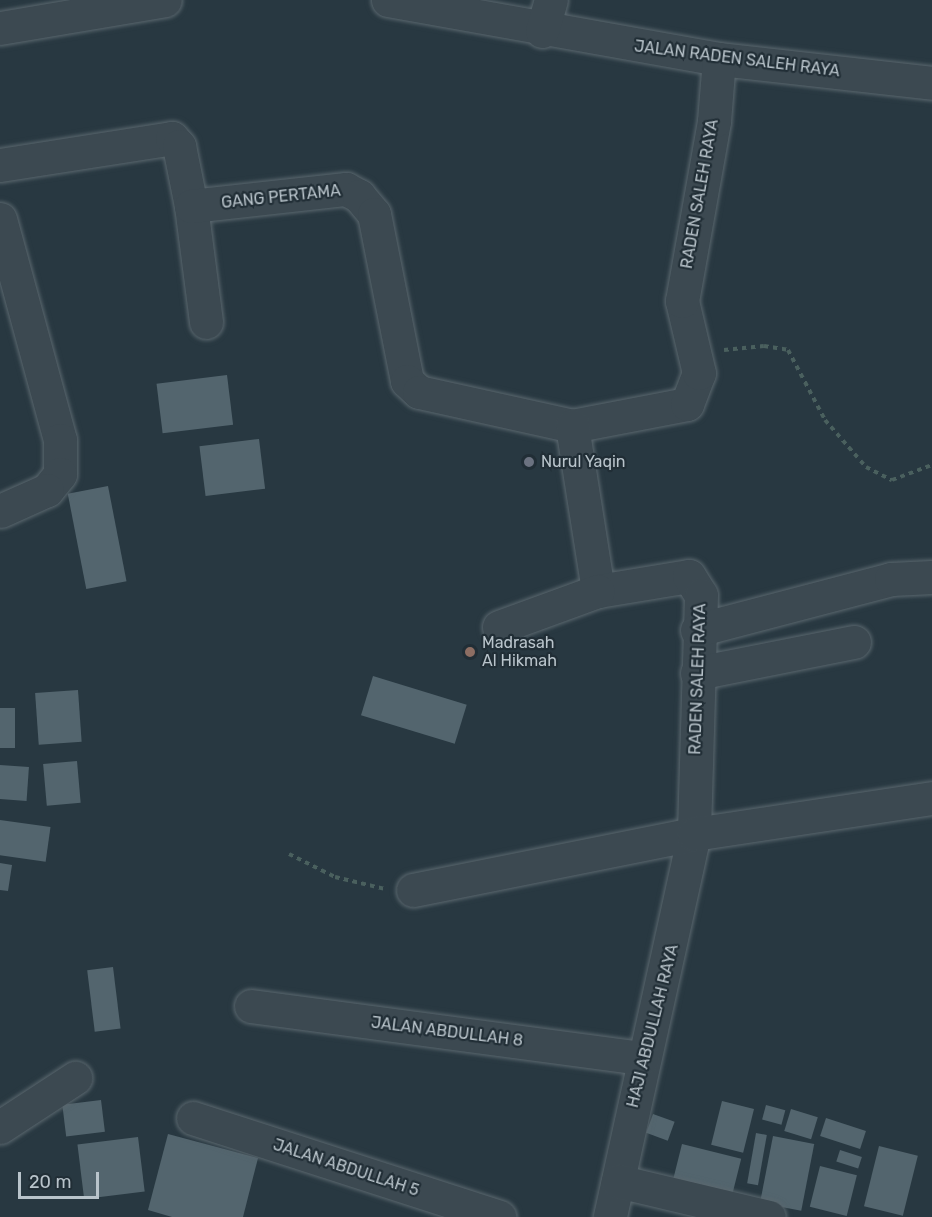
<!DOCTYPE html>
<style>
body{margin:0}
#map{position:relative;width:932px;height:1217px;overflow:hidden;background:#283841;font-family:Rubik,sans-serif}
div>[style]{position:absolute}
.building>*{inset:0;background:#53656e;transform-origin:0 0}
.path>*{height:4px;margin-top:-2px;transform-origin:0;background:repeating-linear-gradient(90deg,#4a605e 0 4.5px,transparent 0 9px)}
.roads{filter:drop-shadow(0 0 2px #5a676e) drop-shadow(0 0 2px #5a676e)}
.minor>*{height:33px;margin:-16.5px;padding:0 16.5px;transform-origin:16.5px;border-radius:16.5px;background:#3c4951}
.dots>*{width:16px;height:16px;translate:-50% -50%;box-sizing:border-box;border:3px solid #212e36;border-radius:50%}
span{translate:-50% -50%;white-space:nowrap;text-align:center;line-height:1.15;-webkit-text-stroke:4.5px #212e36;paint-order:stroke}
.street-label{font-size:16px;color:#b9c4cb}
.poi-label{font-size:16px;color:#b9c4cb}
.left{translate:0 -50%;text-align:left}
.scale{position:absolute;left:18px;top:1172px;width:81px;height:27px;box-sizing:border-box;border:3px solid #b9c4cb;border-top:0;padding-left:8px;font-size:18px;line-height:21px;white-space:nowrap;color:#b9c4cb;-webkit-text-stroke:4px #212e36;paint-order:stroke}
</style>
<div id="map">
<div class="building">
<i style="left:227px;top:375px;width:50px;height:71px;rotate:83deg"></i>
<i style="left:259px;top:439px;width:50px;height:60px;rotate:83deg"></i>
<i style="left:108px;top:486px;width:97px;height:41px;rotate:79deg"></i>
<i style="left:373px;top:676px;width:98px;height:41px;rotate:17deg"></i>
<i style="left:78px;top:690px;width:52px;height:43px;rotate:86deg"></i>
<i style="left:0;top:708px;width:15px;height:40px"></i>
<i style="left:77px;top:761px;width:42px;height:34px;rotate:85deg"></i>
<i style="left:0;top:765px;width:29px;height:34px;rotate:4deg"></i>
<i style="left:0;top:820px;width:51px;height:35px;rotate:8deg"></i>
<i style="clip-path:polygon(0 863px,12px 865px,8px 891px,0 890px)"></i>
<i style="left:113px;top:967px;width:62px;height:26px;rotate:83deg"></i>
<i style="left:101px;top:1100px;width:32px;height:39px;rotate:83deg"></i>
<i style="left:722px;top:1101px;width:33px;height:45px;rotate:14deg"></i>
<i style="left:766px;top:1105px;width:20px;height:15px;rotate:15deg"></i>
<i style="left:791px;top:1109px;width:28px;height:23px;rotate:17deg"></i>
<i style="left:653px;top:1114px;width:23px;height:20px;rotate:20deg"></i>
<i style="left:826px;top:1118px;width:42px;height:19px;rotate:18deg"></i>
<i style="left:756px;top:1133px;width:11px;height:51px;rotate:10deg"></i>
<i style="clip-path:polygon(168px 1134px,258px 1158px,243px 1217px,172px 1217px,148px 1210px)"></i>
<i style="left:773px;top:1136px;width:42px;height:68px;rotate:11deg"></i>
<i style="left:138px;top:1137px;width:55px;height:61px;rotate:83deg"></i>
<i style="left:682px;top:1144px;width:61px;height:41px;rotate:14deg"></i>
<i style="left:879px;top:1146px;width:40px;height:62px;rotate:14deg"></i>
<i style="left:840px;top:1150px;width:23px;height:12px;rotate:18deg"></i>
<i style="left:820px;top:1166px;width:38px;height:42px;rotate:14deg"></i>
</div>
<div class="path">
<i style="left:724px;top:350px;width:40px;rotate:-5.7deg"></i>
<i style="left:764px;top:346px;width:24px;rotate:9deg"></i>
<i style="left:788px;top:350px;width:79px;rotate:62.1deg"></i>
<i style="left:825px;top:420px;width:62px;rotate:48.9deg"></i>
<i style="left:866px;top:467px;width:29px;rotate:27deg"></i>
<i style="left:892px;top:480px;width:43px;rotate:-20.6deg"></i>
<i style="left:289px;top:854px;width:51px;rotate:26.6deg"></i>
<i style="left:335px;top:877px;width:51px;rotate:13.5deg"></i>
</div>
<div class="roads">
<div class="minor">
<i style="left:388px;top:0;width:336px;rotate:10.1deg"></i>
<i style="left:719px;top:59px;width:214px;rotate:6.4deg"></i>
<i style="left:0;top:28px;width:167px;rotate:-9.6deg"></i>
<i style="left:542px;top:31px;width:32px;rotate:-74deg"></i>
<i style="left:0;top:165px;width:174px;rotate:-8.9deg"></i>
<i style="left:172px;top:138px;width:11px;rotate:49deg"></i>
<i style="left:179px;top:146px;width:61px;rotate:78.7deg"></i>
<i style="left:191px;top:206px;width:117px;rotate:82.6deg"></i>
<i style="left:191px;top:206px;width:156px;rotate:-6.3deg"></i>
<i style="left:346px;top:189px;width:15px;rotate:28deg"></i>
<i style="left:359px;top:196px;width:23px;rotate:50deg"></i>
<i style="left:374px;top:214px;width:170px;rotate:78.8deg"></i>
<i style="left:407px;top:381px;width:16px;rotate:43deg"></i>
<i style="left:419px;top:392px;width:157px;rotate:12.5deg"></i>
<i style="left:572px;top:426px;width:117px;rotate:-10.8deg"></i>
<i style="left:687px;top:404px;width:33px;rotate:-69deg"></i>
<i style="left:699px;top:373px;width:74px;rotate:-103.3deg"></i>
<i style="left:682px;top:301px;width:183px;rotate:-79.9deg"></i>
<i style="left:714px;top:121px;width:62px;rotate:-85.4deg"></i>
<i style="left:0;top:219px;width:229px;rotate:74.8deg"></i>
<i style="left:60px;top:440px;width:34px;rotate:90deg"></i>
<i style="left:60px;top:474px;width:21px;rotate:129deg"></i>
<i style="left:47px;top:490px;width:51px;rotate:155.9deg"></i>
<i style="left:572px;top:426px;width:167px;rotate:81deg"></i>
<i style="left:598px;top:591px;width:92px;rotate:-9.4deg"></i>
<i style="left:689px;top:576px;width:22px;rotate:58deg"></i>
<i style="left:701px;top:595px;width:239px;rotate:91.7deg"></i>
<i style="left:694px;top:834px;width:392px;rotate:102.4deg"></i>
<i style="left:499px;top:627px;width:105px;rotate:-20deg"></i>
<i style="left:697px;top:630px;width:201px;rotate:-14.7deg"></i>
<i style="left:891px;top:579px;width:41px;rotate:-2.8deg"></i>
<i style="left:697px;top:673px;width:160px;rotate:-11.2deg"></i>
<i style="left:413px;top:890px;width:287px;rotate:-11.3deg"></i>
<i style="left:694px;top:834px;width:241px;rotate:-8.6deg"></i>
<i style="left:251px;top:1006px;width:395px;rotate:7.6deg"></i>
<i style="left:193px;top:1118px;width:322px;rotate:17.9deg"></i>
<i style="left:0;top:1127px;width:90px;rotate:-33.2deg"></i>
<i style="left:618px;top:1181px;width:155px;rotate:13.4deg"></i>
</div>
</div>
<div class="dots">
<i style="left:529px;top:462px;background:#6b7280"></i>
<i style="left:470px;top:652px;background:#8d6e63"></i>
</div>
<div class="street-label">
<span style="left:737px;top:59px;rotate:7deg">JALAN RADEN SALEH RAYA</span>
<span style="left:700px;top:194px;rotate:-80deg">RADEN SALEH RAYA</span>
<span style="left:281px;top:197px;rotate:-6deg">GANG PERTAMA</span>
<span style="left:698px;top:679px;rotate:-88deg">RADEN SALEH RAYA</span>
<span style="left:653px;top:1026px;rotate:-76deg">HAJI ABDULLAH RAYA</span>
<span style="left:447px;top:1032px;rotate:7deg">JALAN ABDULLAH 8</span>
<span style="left:346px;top:1168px;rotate:18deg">JALAN ABDULLAH 5</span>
</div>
<div class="poi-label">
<span class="left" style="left:541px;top:462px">Nurul Yaqin</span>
<span class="left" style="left:482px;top:652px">Madrasah<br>Al Hikmah</span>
</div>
<div class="scale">20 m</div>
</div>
